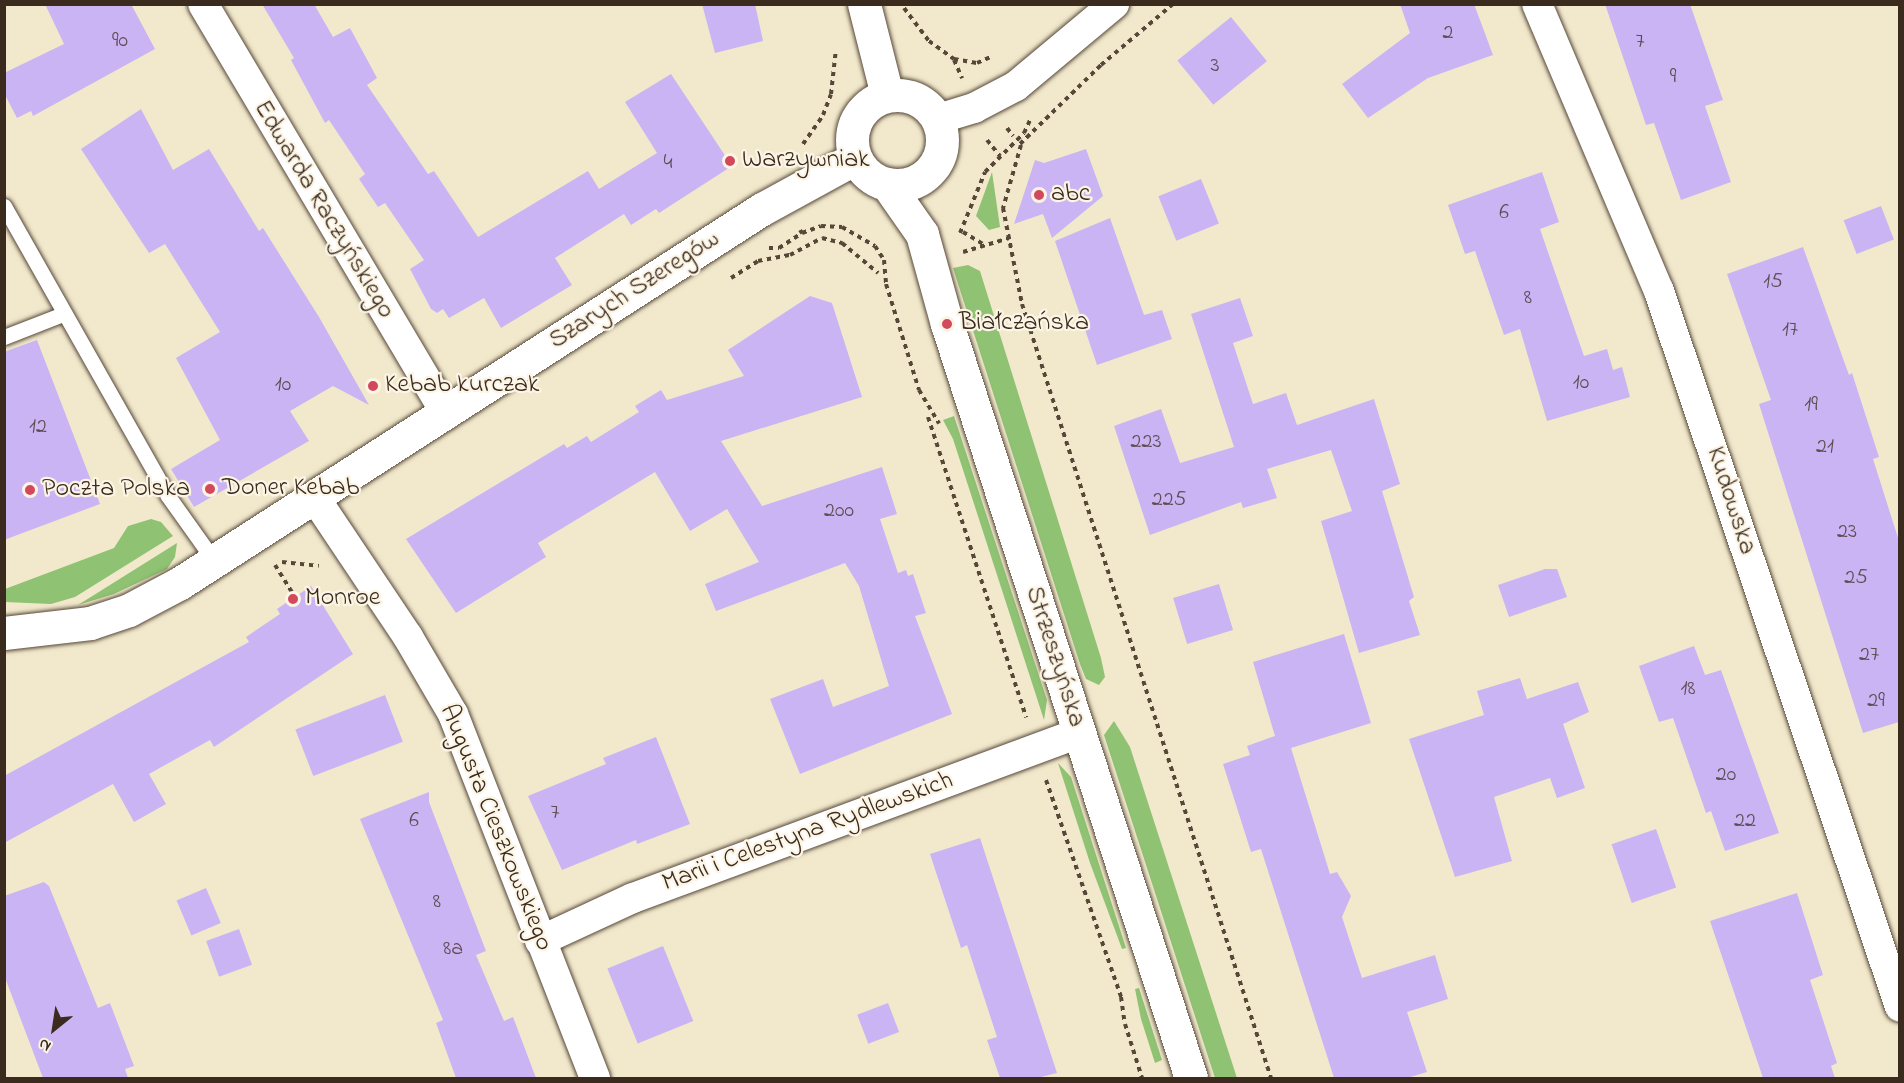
<!DOCTYPE html>
<meta charset="utf-8">
<style>
body{margin:0}
#map{position:relative;width:1904px;height:1083px;overflow:hidden;background:#f2e9cd;font-family:"Indie Flower",sans-serif}
div>[style]{position:absolute}
.green>*{inset:0;background:#90c273}
.building>*{inset:0;background:#cbb4f3;transform-origin:0 0}
.path>*{height:4px;margin-top:-2px;transform-origin:0;background:repeating-linear-gradient(90deg,#564738 0 4.5px,transparent 0 9px)}
.roads{filter:drop-shadow(0 0 2px #564738) drop-shadow(0 0 2px #564738)}
.service>*{height:15px;margin:-7.5px;padding:0 7.5px;transform-origin:7.5px;border-radius:7.5px;background:#fff}
.minor>*{height:30px;margin:-15px;padding:0 15px;transform-origin:15px;border-radius:15px;background:#fff}
.tertiary>*{height:33px;margin:-16.5px;padding:0 16.5px;transform-origin:16.5px;border-radius:16.5px;background:#fff}
.tertiary>.ring{margin:-16.5px;padding:0;box-sizing:content-box;background:none;border:33px solid #fff;border-radius:50%}
.dots>*{width:16px;height:16px;translate:-50% -50%;box-sizing:border-box;border:3px solid #fcf5e5;border-radius:50%}
span{translate:-50% -50%;white-space:nowrap;text-align:center;line-height:1.15;-webkit-text-stroke:4.5px #fcf5e5;paint-order:stroke}
.number-label{font-size:22px;color:#5f4c53}
.number-label span{-webkit-text-stroke-width:0}
.poi-label{font-size:26px;color:#3b2a1e}
.left{translate:0 -50%;text-align:left}
.street-label{font-size:26px;color:#3b2a1e}
.frame{position:absolute;inset:0;border:6px solid #3b2a1e;pointer-events:none}
.north{position:absolute;left:24px;top:999px;width:60px;height:60px;-webkit-text-stroke:4px #fcf5e5;paint-order:stroke;rotate:210deg;font-size:16px;font-weight:700;line-height:24px;text-align:center;color:#3b2a1e}
.north::after{content:'';display:block;margin:auto;width:21px;height:27px;background:#3b2a1e;clip-path:polygon(50% 0,100% 100%,50% 72%,0 100%)}
</style>
<div id="map">
<div class="green">
<i style="clip-path:polygon(992px 172px,1000px 227px,989px 230px,976px 216px)"></i>
<i style="clip-path:polygon(968px 265px,980px 271px,1101px 658px,1105px 677px,1099px 685px,1086px 679px,1080px 664px,953px 268px)"></i>
<i style="clip-path:polygon(954px 416px,1047px 700px,1044px 720px,953px 439px,943px 420px)"></i>
<i style="clip-path:polygon(151px 519px,161px 522px,173px 536px,75px 597px,51px 604px,5px 602px,5px 589px,114px 548px,128px 526px)"></i>
<i style="clip-path:polygon(177px 543px,175px 557px,167px 569px,114px 594px,78px 605px)"></i>
<i style="clip-path:polygon(1114px 721px,1130px 747px,1237px 1078px,1215px 1078px,1104px 735px)"></i>
<i style="clip-path:polygon(1058px 763px,1071px 777px,1126px 948px,1122px 949px,1090px 863px)"></i>
<i style="clip-path:polygon(1139px 988px,1162px 1060px,1155px 1063px,1141px 1019px,1135px 989px)"></i>
</div>
<div class="building">
<i style="clip-path:polygon(45px 4px,131px 4px,155px 49px,33px 116px,31px 111px,17px 118px,4px 93px,4px 73px,64px 44px)"></i>
<i style="clip-path:polygon(262px 4px,314px 4px,333px 37px,350px 28px,377px 78px,367px 85px,428px 174px,434px 171px,478px 237px,588px 171px,599px 189px,657px 153px,625px 102px,671px 74px,732px 166px,659px 213px,656px 209px,631px 225px,624px 214px,555px 258px,572px 285px,501px 328px,484px 298px,449px 318px,443px 309px,437px 313px,431px 309px,410px 269px,424px 260px,385px 203px,378px 207px,359px 179px,365px 174px,329px 120px,325px 123px,291px 60px,294px 58px)"></i>
<i style="clip-path:polygon(702px 4px,755px 4px,763px 41px,715px 53px)"></i>
<i style="clip-path:polygon(1400px 4px,1474px 4px,1493px 55px,1428px 78px,1368px 118px,1342px 84px,1410px 33px)"></i>
<i style="clip-path:polygon(1605px 4px,1690px 4px,1723px 100px,1705px 106px,1731px 182px,1681px 200px,1654px 123px,1646px 125px)"></i>
<i style="left:1231px;top:17px;width:57px;height:69px;rotate:51deg"></i>
<i style="clip-path:polygon(141px 109px,173px 170px,209px 149px,259px 231px,263px 228px,319px 317px,369px 405px,333px 386px,290px 411px,309px 441px,194px 507px,171px 469px,220px 440px,176px 358px,220px 332px,165px 244px,149px 253px,81px 149px)"></i>
<i style="clip-path:polygon(1086px 149px,1103px 196px,1052px 238px,1043px 214px,1014px 224px,1035px 160px,1044px 163px)"></i>
<i style="clip-path:polygon(1542px 172px,1559px 222px,1540px 229px,1584px 356px,1607px 349px,1613px 370px,1622px 367px,1630px 397px,1547px 421px,1520px 329px,1504px 335px,1475px 251px,1465px 254px,1448px 205px)"></i>
<i style="left:1201px;top:179px;width:48px;height:46px;rotate:68deg"></i>
<i style="left:1881px;top:206px;width:36px;height:40px;rotate:69deg"></i>
<i style="clip-path:polygon(1110px 218px,1144px 315px,1162px 310px,1172px 339px,1097px 365px,1055px 241px)"></i>
<i style="clip-path:polygon(1803px 247px,1849px 375px,1852px 373px,1879px 457px,1873px 459px,1899px 541px,1899px 722px,1863px 733px,1759px 404px,1771px 400px,1727px 274px)"></i>
<i style="clip-path:polygon(810px 296px,832px 303px,862px 397px,721px 441px,762px 506px,882px 467px,897px 514px,880px 519px,898px 573px,906px 570px,908px 576px,913px 574px,926px 613px,915px 616px,952px 714px,800px 774px,770px 699px,823px 679px,833px 707px,889px 686px,859px 586px,845px 563px,716px 611px,705px 584px,759px 562px,727px 509px,690px 531px,655px 472px,538px 543px,546px 557px,456px 613px,406px 539px,564px 444px,567px 448px,587px 436px,591px 442px,639px 412px,635px 406px,661px 390px,667px 400px,744px 376px,728px 350px)"></i>
<i style="clip-path:polygon(1240px 298px,1253px 336px,1233px 343px,1253px 404px,1286px 393px,1297px 425px,1374px 399px,1400px 484px,1382px 491px,1414px 597px,1409px 601px,1420px 635px,1359px 653px,1321px 521px,1352px 511px,1331px 450px,1267px 469px,1277px 498px,1243px 508px,1241px 502px,1150px 535px,1114px 426px,1161px 409px,1180px 463px,1234px 447px,1191px 314px)"></i>
<i style="clip-path:polygon(37px 340px,100px 504px,4px 540px,4px 352px)"></i>
<i style="clip-path:polygon(1545px 569px,1557px 569px,1567px 597px,1509px 617px,1498px 585px)"></i>
<i style="left:1219px;top:584px;width:48px;height:48px;rotate:73deg"></i>
<i style="clip-path:polygon(311px 586px,353px 654px,214px 747px,210px 740px,149px 774px,166px 804px,134px 822px,113px 784px,4px 843px,4px 776px,249px 642px,246px 637px,280px 614px,277px 609px)"></i>
<i style="clip-path:polygon(1344px 634px,1371px 723px,1291px 748px,1330px 874px,1337px 872px,1351px 896px,1342px 917px,1362px 978px,1435px 955px,1448px 999px,1407px 1012px,1427px 1072px,1407px 1078px,1334px 1078px,1261px 849px,1251px 852px,1223px 764px,1250px 755px,1247px 746px,1275px 736px,1253px 662px)"></i>
<i style="clip-path:polygon(1694px 646px,1705px 675px,1721px 670px,1779px 833px,1725px 851px,1711px 811px,1706px 813px,1673px 718px,1659px 722px,1639px 666px)"></i>
<i style="clip-path:polygon(1520px 678px,1527px 699px,1578px 682px,1589px 712px,1563px 724px,1585px 788px,1557px 798px,1550px 778px,1494px 797px,1512px 861px,1455px 877px,1409px 739px,1484px 715px,1477px 691px)"></i>
<i style="left:385px;top:695px;width:50px;height:96px;rotate:69deg"></i>
<i style="clip-path:polygon(656px 737px,690px 824px,637px 844px,636px 840px,562px 870px,528px 796px,606px 764px,603px 758px)"></i>
<i style="clip-path:polygon(429px 792px,429px 802px,486px 951px,476px 955px,504px 1021px,513px 1017px,536px 1078px,456px 1078px,436px 1023px,443px 1020px,360px 819px)"></i>
<i style="left:1656px;top:829px;width:62px;height:47px;rotate:71deg"></i>
<i style="clip-path:polygon(980px 838px,1057px 1073px,1037px 1078px,1000px 1078px,987px 1040px,997px 1037px,967px 945px,961px 948px,930px 854px)"></i>
<i style="clip-path:polygon(44px 882px,49px 886px,98px 1008px,110px 1003px,134px 1066px,125px 1069px,128px 1078px,43px 1078px,4px 975px,4px 896px)"></i>
<i style="left:206px;top:888px;width:38px;height:32px;rotate:67deg"></i>
<i style="clip-path:polygon(1797px 893px,1823px 975px,1810px 980px,1837px 1063px,1831px 1066px,1835px 1078px,1763px 1078px,1710px 921px)"></i>
<i style="left:239px;top:929px;width:38px;height:35px;rotate:70deg"></i>
<i style="left:663px;top:946px;width:81px;height:60px;rotate:68deg"></i>
<i style="left:888px;top:1003px;width:31px;height:33px;rotate:69deg"></i>
</div>
<div class="path">
<i style="left:904px;top:8px;width:41px;rotate:52.9deg"></i>
<i style="left:929px;top:41px;width:31px;rotate:36deg"></i>
<i style="left:954px;top:59px;width:23px;rotate:10deg"></i>
<i style="left:977px;top:63px;width:17px;rotate:-24deg"></i>
<i style="left:954px;top:60px;width:20px;rotate:66deg"></i>
<i style="left:1007px;top:128px;width:10px;rotate:53deg"></i>
<i style="left:987px;top:140px;width:21px;rotate:51deg"></i>
<i style="left:803px;top:144px;width:35px;rotate:-55deg"></i>
<i style="left:823px;top:115px;width:22px;rotate:-69deg"></i>
<i style="left:831px;top:94px;width:45px;rotate:-83.7deg"></i>
<i style="left:1020px;top:144px;width:113px;rotate:-44.3deg"></i>
<i style="left:1101px;top:65px;width:94px;rotate:-40.3deg"></i>
<i style="left:1021px;top:145px;width:66px;rotate:105.9deg"></i>
<i style="left:1003px;top:208px;width:98px;rotate:78.8deg"></i>
<i style="left:1022px;top:304px;width:813px;rotate:72.17deg"></i>
<i style="left:800px;top:230px;width:4px;rotate:56deg"></i>
<i style="left:802px;top:233px;width:20px;rotate:-20deg"></i>
<i style="left:821px;top:226px;width:21px;rotate:3deg"></i>
<i style="left:842px;top:227px;width:38px;rotate:30deg"></i>
<i style="left:875px;top:246px;width:17px;rotate:57deg"></i>
<i style="left:884px;top:260px;width:24px;rotate:85deg"></i>
<i style="left:886px;top:284px;width:111px;rotate:72.7deg"></i>
<i style="left:919px;top:390px;width:39px;rotate:59deg"></i>
<i style="left:963px;top:232px;width:26px;rotate:31deg"></i>
<i style="left:960px;top:233px;width:66px;rotate:-67.7deg"></i>
<i style="left:985px;top:172px;width:55px;rotate:-45deg"></i>
<i style="left:1024px;top:133px;width:17px;rotate:-65deg"></i>
<i style="left:769px;top:248px;width:10px"></i>
<i style="left:779px;top:248px;width:27px;rotate:-33deg"></i>
<i style="left:963px;top:252px;width:48px;rotate:-16.9deg"></i>
<i style="left:731px;top:278px;width:32px;rotate:-32deg"></i>
<i style="left:758px;top:261px;width:33px;rotate:-11deg"></i>
<i style="left:790px;top:255px;width:36px;rotate:-28deg"></i>
<i style="left:822px;top:238px;width:21px;rotate:14deg"></i>
<i style="left:842px;top:243px;width:47px;rotate:39.8deg"></i>
<i style="left:928px;top:417px;width:316px;rotate:71.9deg"></i>
<i style="left:282px;top:562px;width:37px;rotate:6deg"></i>
<i style="left:275px;top:565px;width:38px;rotate:58deg"></i>
<i style="left:1046px;top:780px;width:230px;rotate:70.9deg"></i>
<i style="left:1121px;top:997px;width:27px;rotate:82deg"></i>
<i style="left:1125px;top:1024px;width:57px;rotate:72.5deg"></i>
</div>
<div class="roads">
<div class="service">
<i style="left:4px;top:206px;width:333px;rotate:60.5deg"></i>
<i style="left:168px;top:496px;width:81px;rotate:54.5deg"></i>
<i style="left:4px;top:337px;width:63px;rotate:-21.3deg"></i>
</div>
<div class="minor">
<i style="left:203px;top:4px;width:477px;rotate:59.3deg"></i>
<i style="left:1537px;top:4px;width:312px;rotate:67deg"></i>
<i style="left:1659px;top:291px;width:755px;rotate:71.4deg"></i>
<i style="left:938px;top:119px;width:38px;rotate:-17deg"></i>
<i style="left:974px;top:108px;width:47px;rotate:-27.6deg"></i>
<i style="left:1016px;top:86px;width:128px;rotate:-39.9deg"></i>
<i style="left:315px;top:498px;width:167px;rotate:56.2deg"></i>
<i style="left:408px;top:637px;width:89px;rotate:59.7deg"></i>
<i style="left:453px;top:714px;width:391px;rotate:68.7deg"></i>
<i style="left:540px;top:941px;width:102px;rotate:-24.8deg"></i>
<i style="left:633px;top:898px;width:476px;rotate:-20.3deg"></i>
</div>
<div class="tertiary">
<i style="left:864px;top:4px;width:94px;rotate:75.8deg"></i>
<i class="ring" style="left:852px;top:95px;width:57px;height:57px"></i>
<i style="left:887px;top:184px;width:61px;rotate:55deg"></i>
<i style="left:922px;top:234px;width:93px;rotate:74.5deg"></i>
<i style="left:947px;top:324px;width:792px;rotate:72.07deg"></i>
<i style="left:4px;top:633px;width:87px;rotate:-6.6deg"></i>
<i style="left:90px;top:623px;width:41px;rotate:-18.4deg"></i>
<i style="left:129px;top:610px;width:58px;rotate:-27.9deg"></i>
<i style="left:180px;top:583px;width:692px;rotate:-32.73deg"></i>
<i style="left:762px;top:209px;width:106px;rotate:-28.7deg"></i>
</div>
</div>
<div class="dots">
<i style="left:730px;top:161px;background:#d1495b"></i>
<i style="left:1039px;top:195px;background:#d1495b"></i>
<i style="left:947px;top:324px;background:#d1495b"></i>
<i style="left:373px;top:386px;background:#d1495b"></i>
<i style="left:210px;top:489px;background:#d1495b"></i>
<i style="left:30px;top:490px;background:#d1495b"></i>
<i style="left:293px;top:599px;background:#d1495b"></i>
</div>
<div class="number-label">
<span style="left:1448px;top:34px">2</span>
<span style="left:120px;top:42px">90</span>
<span style="left:1640px;top:43px">7</span>
<span style="left:1215px;top:67px">3</span>
<span style="left:1673px;top:78px">9</span>
<span style="left:668px;top:164px">4</span>
<span style="left:1504px;top:214px">6</span>
<span style="left:1773px;top:283px">15</span>
<span style="left:1528px;top:299px">8</span>
<span style="left:1790px;top:331px">17</span>
<span style="left:1581px;top:384px">10</span>
<span style="left:283px;top:386px">10</span>
<span style="left:1811px;top:406px">19</span>
<span style="left:38px;top:428px">12</span>
<span style="left:1146px;top:443px">223</span>
<span style="left:1825px;top:448px">21</span>
<span style="left:1169px;top:501px">225</span>
<span style="left:839px;top:512px">200</span>
<span style="left:1847px;top:533px">23</span>
<span style="left:1856px;top:579px">25</span>
<span style="left:1869px;top:656px">27</span>
<span style="left:1688px;top:690px">18</span>
<span style="left:1876px;top:702px">29</span>
<span style="left:1726px;top:776px">20</span>
<span style="left:555px;top:814px">7</span>
<span style="left:414px;top:822px">6</span>
<span style="left:1745px;top:822px">22</span>
<span style="left:437px;top:903px">8</span>
<span style="left:453px;top:950px">8a</span>
</div>
<div class="poi-label">
<span class="left" style="left:742px;top:161px">Warzywniak</span>
<span class="left" style="left:1051px;top:195px">abc</span>
<span class="left" style="left:959px;top:324px">Białczańska</span>
<span class="left" style="left:385px;top:386px">Kebab kurczak</span>
<span class="left" style="left:222px;top:489px">Doner Kebab</span>
<span class="left" style="left:42px;top:490px">Poczta Polska</span>
<span class="left" style="left:305px;top:599px">Monroe</span>
</div>
<div class="street-label">
<span style="left:323px;top:210px;rotate:59deg">Edwarda Raczyńskiego</span>
<span style="left:635px;top:291px;rotate:-33deg">Szarych Szeregów</span>
<span style="left:1730px;top:501px;rotate:72deg">Kudowska</span>
<span style="left:1054px;top:657px;rotate:72deg">Strzeszyńska</span>
<span style="left:495px;top:828px;rotate:68deg">Augusta Cieszkowskiego</span>
<span style="left:808px;top:833px;rotate:-20deg">Marii i Celestyna Rydlewskich</span>
</div>
<div class="frame"></div>
<div class="north">N</div>
</div>
